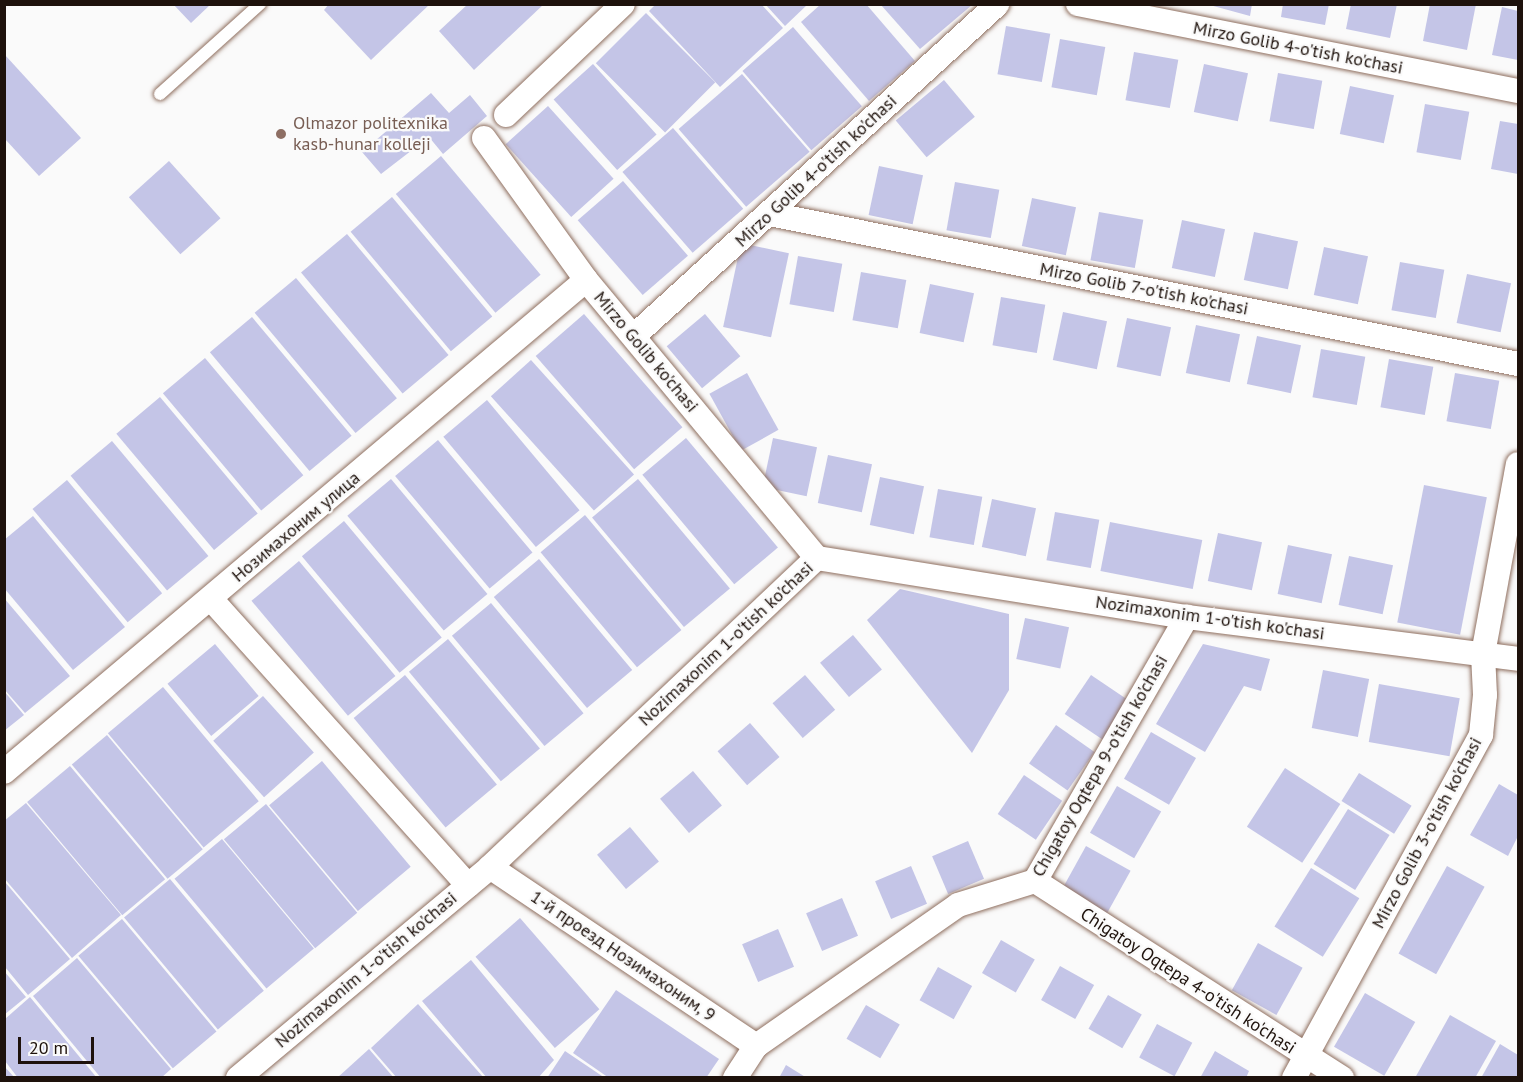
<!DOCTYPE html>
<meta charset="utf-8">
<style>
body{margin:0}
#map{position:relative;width:1523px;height:1082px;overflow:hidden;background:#fafafa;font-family:"PT Sans",sans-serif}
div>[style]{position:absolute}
.building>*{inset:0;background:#c4c5e7;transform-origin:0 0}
.roads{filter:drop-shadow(0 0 2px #8f6f5f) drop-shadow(0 0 2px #8f6f5f)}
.lane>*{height:12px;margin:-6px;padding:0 6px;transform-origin:6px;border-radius:6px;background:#fff}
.street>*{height:24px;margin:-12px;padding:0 12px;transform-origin:12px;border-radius:12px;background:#fff}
.dots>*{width:16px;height:16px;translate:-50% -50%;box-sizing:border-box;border:3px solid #fafafa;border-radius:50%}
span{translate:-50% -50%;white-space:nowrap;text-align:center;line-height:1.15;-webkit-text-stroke:4.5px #fafafa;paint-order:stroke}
.street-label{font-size:18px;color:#1e120c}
.education-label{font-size:18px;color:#785e54}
.left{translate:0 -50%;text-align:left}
.frame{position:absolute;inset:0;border:6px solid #1e120c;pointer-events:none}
.scale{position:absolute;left:18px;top:1037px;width:76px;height:27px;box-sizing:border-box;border:3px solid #1e120c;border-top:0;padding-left:8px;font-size:18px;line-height:21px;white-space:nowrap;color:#1e120c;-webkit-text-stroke:4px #fafafa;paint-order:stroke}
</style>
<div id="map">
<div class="building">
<i style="clip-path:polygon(173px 4px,211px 4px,191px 23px)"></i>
<i style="clip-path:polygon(329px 4px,430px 4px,371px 60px,324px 10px)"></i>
<i style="clip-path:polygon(468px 4px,544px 4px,474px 70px,439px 31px)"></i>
<i style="clip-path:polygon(656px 4px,761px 4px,783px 28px,720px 87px,649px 11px)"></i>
<i style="clip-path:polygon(765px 4px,808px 4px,785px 26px)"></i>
<i style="clip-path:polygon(821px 4px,866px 4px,915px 61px,869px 101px,801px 22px)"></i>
<i style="clip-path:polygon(1206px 4px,1252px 4px,1250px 16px)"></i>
<i style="clip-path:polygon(1283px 4px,1329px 4px,1325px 25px,1281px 17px)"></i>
<i style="clip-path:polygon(1351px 4px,1397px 4px,1390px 38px,1346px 29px)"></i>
<i style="clip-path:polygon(1430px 4px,1476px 4px,1467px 50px,1423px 41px)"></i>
<i style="clip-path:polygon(881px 5px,972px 5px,920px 49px)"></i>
<i style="clip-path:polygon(1502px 7px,1518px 11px,1518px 60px,1492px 55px)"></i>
<i style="left:646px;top:13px;width:98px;height:71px;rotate:45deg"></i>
<i style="left:1006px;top:26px;width:45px;height:49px;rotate:10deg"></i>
<i style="left:793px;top:27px;width:105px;height:67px;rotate:49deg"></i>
<i style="left:1060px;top:39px;width:46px;height:49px;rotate:10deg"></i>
<i style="left:1134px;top:52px;width:45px;height:49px;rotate:10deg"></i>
<i style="clip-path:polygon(5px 55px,81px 138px,39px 176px,5px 139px)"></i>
<i style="left:593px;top:64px;width:95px;height:53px;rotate:48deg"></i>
<i style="left:1204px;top:64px;width:45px;height:49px;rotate:12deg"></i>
<i style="left:1278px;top:73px;width:45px;height:49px;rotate:10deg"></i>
<i style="left:742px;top:74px;width:103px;height:84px;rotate:49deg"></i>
<i style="left:944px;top:80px;width:48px;height:63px;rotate:50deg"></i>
<i style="left:1350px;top:86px;width:45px;height:49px;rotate:12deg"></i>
<i style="clip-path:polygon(431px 93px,449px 113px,470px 95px,487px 116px,443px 154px,429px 137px,381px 174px,362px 152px)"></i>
<i style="left:1425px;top:104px;width:45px;height:49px;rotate:10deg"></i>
<i style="left:548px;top:106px;width:98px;height:57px;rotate:48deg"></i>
<i style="clip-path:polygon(1500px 121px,1518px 124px,1518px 174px,1491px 169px)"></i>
<i style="left:673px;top:128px;width:107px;height:67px;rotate:49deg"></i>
<i style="left:441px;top:156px;width:155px;height:59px;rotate:50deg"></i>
<i style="left:169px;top:161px;width:77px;height:54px;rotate:48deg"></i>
<i style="left:879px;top:166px;width:45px;height:50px;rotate:12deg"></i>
<i style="left:623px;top:181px;width:99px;height:60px;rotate:49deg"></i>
<i style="left:955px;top:182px;width:45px;height:49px;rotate:10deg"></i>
<i style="left:392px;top:197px;width:156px;height:54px;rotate:50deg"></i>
<i style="left:1032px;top:198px;width:45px;height:49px;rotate:12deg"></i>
<i style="left:1099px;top:212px;width:45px;height:49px;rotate:10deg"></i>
<i style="left:1182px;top:220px;width:44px;height:49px;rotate:12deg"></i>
<i style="left:1254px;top:232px;width:45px;height:49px;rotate:12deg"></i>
<i style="left:347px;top:234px;width:158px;height:60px;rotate:50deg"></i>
<i style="left:741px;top:243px;width:49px;height:86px;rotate:12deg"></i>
<i style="left:1324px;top:247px;width:45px;height:49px;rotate:12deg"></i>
<i style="left:798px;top:256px;width:45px;height:49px;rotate:10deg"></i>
<i style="left:1400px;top:262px;width:45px;height:49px;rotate:10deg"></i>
<i style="left:861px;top:272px;width:46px;height:49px;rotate:10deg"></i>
<i style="left:1467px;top:274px;width:45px;height:50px;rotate:12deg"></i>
<i style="left:296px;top:278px;width:157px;height:54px;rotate:50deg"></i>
<i style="left:930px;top:284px;width:45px;height:50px;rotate:12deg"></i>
<i style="left:1001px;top:297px;width:45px;height:49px;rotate:10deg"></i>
<i style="left:1063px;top:312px;width:45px;height:49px;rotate:12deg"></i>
<i style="left:584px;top:314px;width:150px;height:64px;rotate:49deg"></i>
<i style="left:705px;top:314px;width:55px;height:50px;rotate:50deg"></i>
<i style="left:252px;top:317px;width:155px;height:55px;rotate:50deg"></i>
<i style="left:1127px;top:318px;width:45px;height:50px;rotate:12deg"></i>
<i style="left:1196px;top:325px;width:45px;height:49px;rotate:12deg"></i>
<i style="left:1257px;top:336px;width:45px;height:49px;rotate:12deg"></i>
<i style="left:1321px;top:349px;width:45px;height:49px;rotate:10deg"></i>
<i style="left:205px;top:358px;width:153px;height:55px;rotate:50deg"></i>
<i style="left:1389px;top:359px;width:45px;height:49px;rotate:10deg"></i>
<i style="left:531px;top:360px;width:154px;height:54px;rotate:48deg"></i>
<i style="left:747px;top:373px;width:65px;height:43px;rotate:61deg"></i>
<i style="left:1455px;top:373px;width:45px;height:49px;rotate:10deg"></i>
<i style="left:160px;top:397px;width:152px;height:57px;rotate:50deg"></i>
<i style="left:487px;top:400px;width:144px;height:57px;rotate:50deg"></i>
<i style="left:686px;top:438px;width:143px;height:57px;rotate:50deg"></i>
<i style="left:773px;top:438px;width:45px;height:50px;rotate:12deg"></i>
<i style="left:438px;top:440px;width:147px;height:56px;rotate:50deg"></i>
<i style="left:112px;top:441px;width:150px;height:54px;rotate:50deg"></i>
<i style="left:828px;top:455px;width:45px;height:49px;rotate:12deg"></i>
<i style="left:880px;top:477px;width:45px;height:49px;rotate:12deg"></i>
<i style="left:391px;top:479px;width:150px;height:57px;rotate:50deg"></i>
<i style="left:638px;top:479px;width:143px;height:60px;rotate:50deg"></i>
<i style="left:67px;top:480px;width:148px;height:45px;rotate:50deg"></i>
<i style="left:1424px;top:485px;width:64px;height:140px;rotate:11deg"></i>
<i style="left:938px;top:489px;width:45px;height:49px;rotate:10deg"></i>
<i style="left:992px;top:499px;width:45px;height:49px;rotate:12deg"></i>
<i style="left:1055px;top:512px;width:45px;height:49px;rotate:10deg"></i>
<i style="left:585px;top:515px;width:150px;height:58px;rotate:50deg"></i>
<i style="clip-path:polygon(33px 516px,125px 627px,73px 670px,4px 588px,4px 540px)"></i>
<i style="left:344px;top:521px;width:152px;height:55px;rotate:50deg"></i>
<i style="left:1110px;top:522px;width:94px;height:50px;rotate:11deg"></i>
<i style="left:1218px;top:533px;width:45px;height:49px;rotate:12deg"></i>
<i style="left:1288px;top:545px;width:45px;height:50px;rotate:12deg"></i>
<i style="left:1349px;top:556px;width:45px;height:50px;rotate:12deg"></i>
<i style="left:539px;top:559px;width:145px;height:59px;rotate:50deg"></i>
<i style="left:299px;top:561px;width:150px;height:62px;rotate:50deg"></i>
<i style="clip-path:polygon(900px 589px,1009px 614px,1009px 690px,972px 753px,867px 620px)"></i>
<i style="clip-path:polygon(4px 598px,70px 676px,25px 713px,4px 689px)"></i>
<i style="left:491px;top:603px;width:144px;height:51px;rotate:50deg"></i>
<i style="left:1025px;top:618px;width:45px;height:42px;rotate:12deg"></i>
<i style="left:853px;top:635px;width:45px;height:43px;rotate:50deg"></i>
<i style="left:448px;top:639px;width:143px;height:51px;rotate:50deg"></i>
<i style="left:215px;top:644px;width:68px;height:62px;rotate:50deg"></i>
<i style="clip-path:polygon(1203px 644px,1270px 659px,1261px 691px,1244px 686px,1205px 752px,1156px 724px)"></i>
<i style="left:1323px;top:670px;width:47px;height:59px;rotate:11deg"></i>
<i style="left:405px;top:675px;width:143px;height:67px;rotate:50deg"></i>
<i style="left:805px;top:675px;width:46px;height:43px;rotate:49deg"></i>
<i style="left:1091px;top:675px;width:46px;height:47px;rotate:34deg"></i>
<i style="left:1379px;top:684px;width:82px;height:59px;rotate:10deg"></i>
<i style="left:163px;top:687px;width:149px;height:72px;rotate:50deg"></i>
<i style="clip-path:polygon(4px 691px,24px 715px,4px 731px)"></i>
<i style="left:263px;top:696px;width:76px;height:67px;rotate:48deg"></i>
<i style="left:750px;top:723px;width:45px;height:43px;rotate:49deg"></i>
<i style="left:1056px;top:725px;width:47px;height:47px;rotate:35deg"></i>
<i style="left:1151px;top:732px;width:52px;height:54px;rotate:30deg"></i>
<i style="left:107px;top:735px;width:149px;height:46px;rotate:50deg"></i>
<i style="left:322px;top:761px;width:138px;height:69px;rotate:50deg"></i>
<i style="left:70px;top:766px;width:148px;height:56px;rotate:50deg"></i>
<i style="left:1285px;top:768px;width:66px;height:70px;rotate:33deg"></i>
<i style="left:693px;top:771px;width:45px;height:43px;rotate:50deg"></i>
<i style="left:1359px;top:773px;width:62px;height:33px;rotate:32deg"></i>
<i style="left:1024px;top:775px;width:46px;height:47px;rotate:34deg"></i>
<i style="clip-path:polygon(1499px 784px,1518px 795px,1518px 836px,1508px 856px,1470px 835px)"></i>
<i style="left:1117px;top:786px;width:51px;height:54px;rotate:30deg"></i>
<i style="clip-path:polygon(26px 803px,121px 915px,72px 958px,4px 878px,4px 821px)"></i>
<i style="left:266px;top:804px;width:142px;height:55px;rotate:50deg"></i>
<i style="left:1348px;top:809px;width:49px;height:65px;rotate:32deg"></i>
<i style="left:630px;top:827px;width:45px;height:43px;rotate:50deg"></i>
<i style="left:222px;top:839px;width:143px;height:62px;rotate:50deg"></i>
<i style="left:968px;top:841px;width:41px;height:39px;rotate:67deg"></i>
<i style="left:1086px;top:846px;width:51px;height:54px;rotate:29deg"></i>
<i style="left:911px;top:866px;width:41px;height:39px;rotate:67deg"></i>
<i style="left:1447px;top:866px;width:43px;height:100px;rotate:29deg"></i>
<i style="left:1311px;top:868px;width:57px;height:69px;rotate:32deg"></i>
<i style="left:170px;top:879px;width:146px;height:60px;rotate:50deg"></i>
<i style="clip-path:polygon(5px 882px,70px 959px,28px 995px,5px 967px)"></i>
<i style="left:842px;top:898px;width:41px;height:39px;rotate:67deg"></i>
<i style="left:520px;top:918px;width:121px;height:59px;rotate:49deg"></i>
<i style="left:122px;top:919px;width:147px;height:57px;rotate:50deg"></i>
<i style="left:778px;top:929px;width:41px;height:39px;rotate:67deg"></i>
<i style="left:1001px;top:940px;width:39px;height:38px;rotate:30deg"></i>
<i style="left:1258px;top:943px;width:51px;height:54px;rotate:29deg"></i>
<i style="clip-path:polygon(77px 958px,171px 1069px,161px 1078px,101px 1078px,33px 996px)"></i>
<i style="clip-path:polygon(471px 960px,554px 1060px,538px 1078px,487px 1078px,422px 1001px)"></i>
<i style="left:1060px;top:966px;width:39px;height:39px;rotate:29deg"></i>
<i style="left:938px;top:967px;width:39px;height:38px;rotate:29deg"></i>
<i style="clip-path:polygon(4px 971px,26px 997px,4px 1015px)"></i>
<i style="clip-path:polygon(616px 990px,719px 1059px,706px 1078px,609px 1078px,573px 1053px)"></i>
<i style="left:1365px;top:993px;width:58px;height:62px;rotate:30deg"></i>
<i style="left:1108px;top:995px;width:39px;height:39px;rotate:30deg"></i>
<i style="clip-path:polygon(30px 997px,97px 1078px,18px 1078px,5px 1061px,5px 1019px)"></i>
<i style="clip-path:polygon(418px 1004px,484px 1078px,397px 1078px,371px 1048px)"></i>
<i style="left:866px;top:1005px;width:39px;height:39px;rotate:30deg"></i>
<i style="clip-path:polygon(1450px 1015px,1496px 1041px,1475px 1078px,1415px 1078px)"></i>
<i style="left:1157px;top:1024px;width:40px;height:38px;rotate:28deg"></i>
<i style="clip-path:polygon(1500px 1044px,1518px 1055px,1518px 1078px,1481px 1078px)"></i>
<i style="clip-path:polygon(369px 1049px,394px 1078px,337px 1078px)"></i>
<i style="clip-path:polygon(565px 1051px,605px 1078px,547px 1078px)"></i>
<i style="clip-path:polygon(1215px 1051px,1249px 1071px,1246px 1078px,1200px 1078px)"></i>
<i style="clip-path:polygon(786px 1065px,807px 1078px,779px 1078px)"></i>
<i style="clip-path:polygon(4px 1066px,15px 1078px,4px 1078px)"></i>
</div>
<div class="roads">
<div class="lane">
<i style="left:160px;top:94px;width:135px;rotate:-42deg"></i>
</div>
<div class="street">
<i style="left:1078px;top:4px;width:449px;rotate:11.2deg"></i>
<i style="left:506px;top:115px;width:161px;rotate:-43.5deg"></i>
<i style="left:484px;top:138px;width:175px;rotate:54.3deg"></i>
<i style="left:586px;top:280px;width:361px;rotate:50.3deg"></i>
<i style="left:770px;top:214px;width:763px;rotate:11.34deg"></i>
<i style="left:634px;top:336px;width:492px;rotate:-42.4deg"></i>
<i style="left:817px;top:558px;width:375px;rotate:9.1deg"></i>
<i style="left:1187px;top:617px;width:334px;rotate:7.2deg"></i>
<i style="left:211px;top:599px;width:385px;rotate:48.1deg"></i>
<i style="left:4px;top:772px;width:762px;rotate:-40.21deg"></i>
<i style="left:490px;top:867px;width:321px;rotate:33.9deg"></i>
<i style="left:1035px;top:881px;width:365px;rotate:32.7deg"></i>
<i style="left:238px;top:1078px;width:329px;rotate:-39.9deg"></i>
<i style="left:490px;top:867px;width:450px;rotate:-43.4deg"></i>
<i style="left:735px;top:1078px;width:38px;rotate:-57deg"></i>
<i style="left:756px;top:1046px;width:246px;rotate:-34.9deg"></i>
<i style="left:958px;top:905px;width:81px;rotate:-17.3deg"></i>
<i style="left:1035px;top:881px;width:305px;rotate:-60.1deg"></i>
<i style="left:1294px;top:1078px;width:391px;rotate:-61.4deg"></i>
<i style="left:1481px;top:735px;width:40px;rotate:-84.3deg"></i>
<i style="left:1485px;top:695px;width:41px;rotate:-92.8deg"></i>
<i style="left:1483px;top:654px;width:193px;rotate:-79.6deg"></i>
</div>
</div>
<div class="dots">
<i style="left:281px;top:134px;background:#8d6e63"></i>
</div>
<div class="street-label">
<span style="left:1298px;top:48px;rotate:11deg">Mirzo Golib 4-o'tish ko'chasi</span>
<span style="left:816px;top:171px;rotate:-43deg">Mirzo Golib 4-o'tish ko'chasi</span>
<span style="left:1144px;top:289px;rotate:11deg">Mirzo Golib 7-o'tish ko'chasi</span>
<span style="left:646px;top:352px;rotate:50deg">Mirzo Golib ko'chasi</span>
<span style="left:296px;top:527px;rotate:-40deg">Нозимахоним улица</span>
<span style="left:1210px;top:618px;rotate:8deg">Nozimaxonim 1-o'tish ko'chasi</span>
<span style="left:726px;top:644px;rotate:-43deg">Nozimaxonim 1-o'tish ko'chasi</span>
<span style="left:1100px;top:766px;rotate:-60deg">Chigatoy Oqtepa 9-o'tish ko'chasi</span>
<span style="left:1427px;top:833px;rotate:-62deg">Mirzo Golib 3-o'tish ko'chasi</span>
<span style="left:623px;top:956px;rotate:34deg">1-й проезд Нозимахоним, 9</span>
<span style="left:366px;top:970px;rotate:-40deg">Nozimaxonim 1-o'tish ko'chasi</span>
<span style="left:1188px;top:981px;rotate:33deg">Chigatoy Oqtepa 4-o'tish ko'chasi</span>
</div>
<div class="education-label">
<span class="left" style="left:293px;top:134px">Оlmazor politexnika<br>kasb-hunar kolleji</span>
</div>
<div class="frame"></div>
<div class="scale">20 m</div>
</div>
